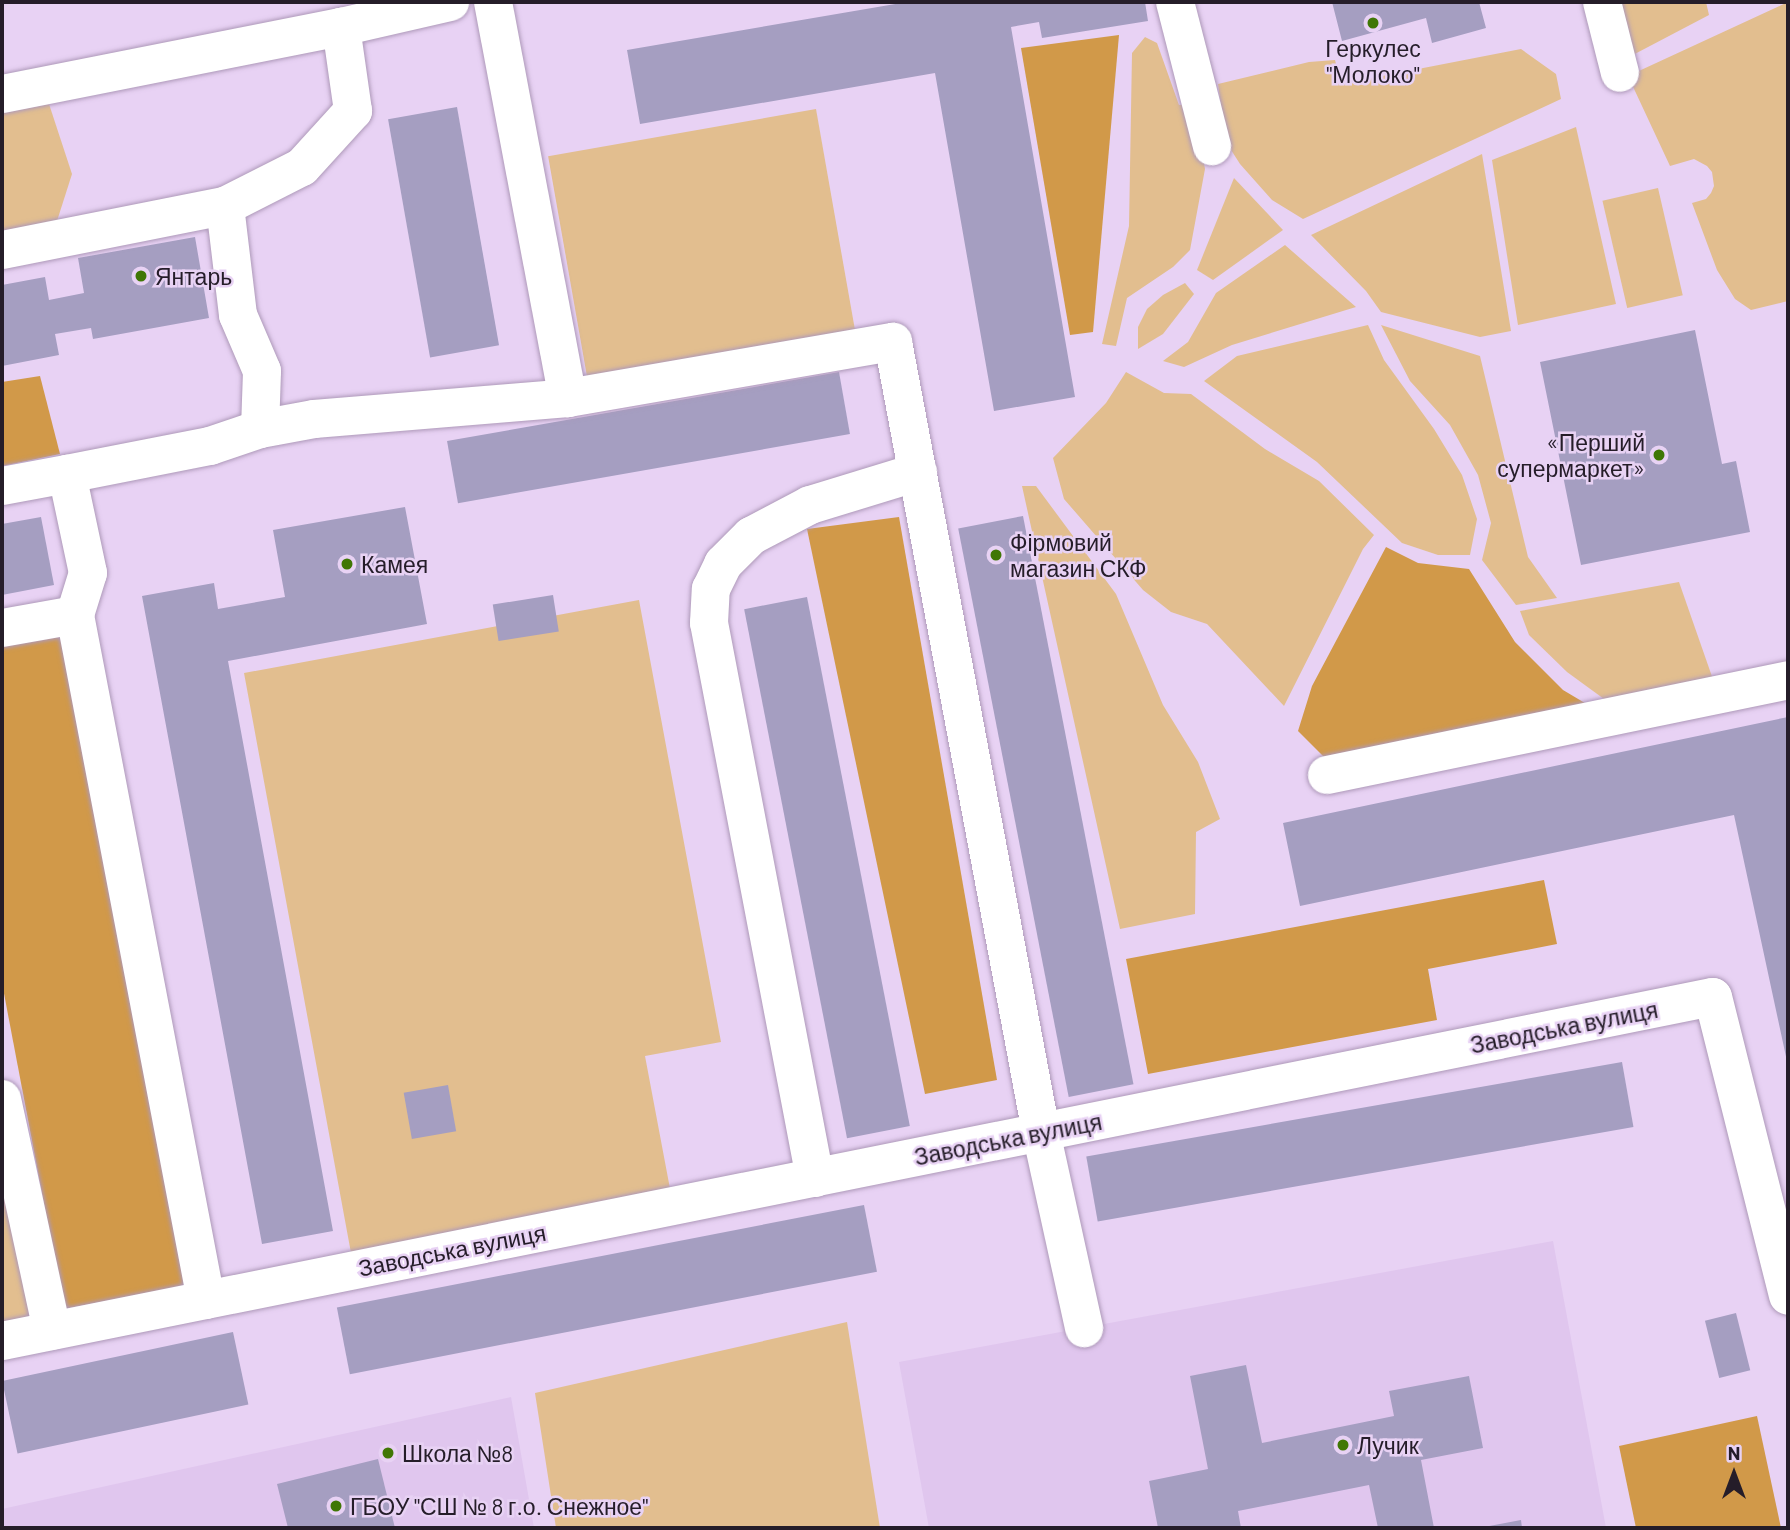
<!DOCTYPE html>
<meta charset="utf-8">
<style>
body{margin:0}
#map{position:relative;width:1790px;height:1530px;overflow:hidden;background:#e8d2f4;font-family:Barlow,sans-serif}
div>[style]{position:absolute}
.built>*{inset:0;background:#e0c6ee}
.green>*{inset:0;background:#e2be8f;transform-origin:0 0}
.forest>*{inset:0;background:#d19949}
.building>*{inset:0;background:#a59ec1;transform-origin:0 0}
.roads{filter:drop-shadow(0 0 2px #ae99b9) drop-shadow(0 0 2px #ae99b9)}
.minor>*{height:38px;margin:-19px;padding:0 19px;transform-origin:19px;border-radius:19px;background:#fff}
.dots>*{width:19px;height:19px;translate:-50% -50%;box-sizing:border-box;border:4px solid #e8d2f4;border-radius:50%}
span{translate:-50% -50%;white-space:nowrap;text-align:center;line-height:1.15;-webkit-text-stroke:5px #e8d2f4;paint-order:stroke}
.poi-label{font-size:23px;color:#251d29}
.left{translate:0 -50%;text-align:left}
.right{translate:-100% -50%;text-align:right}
.street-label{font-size:23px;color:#251d29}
.frame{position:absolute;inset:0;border:4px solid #251d29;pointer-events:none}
.north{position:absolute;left:1699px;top:1439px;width:70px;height:70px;-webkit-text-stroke:5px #e8d2f4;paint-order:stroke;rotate:0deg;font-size:19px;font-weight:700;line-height:28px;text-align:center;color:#251d29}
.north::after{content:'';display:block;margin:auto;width:24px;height:32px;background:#251d29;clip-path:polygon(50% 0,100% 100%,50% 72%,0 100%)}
</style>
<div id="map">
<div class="built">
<i style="clip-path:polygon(1553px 1241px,1606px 1528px,929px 1528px,899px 1362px)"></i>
<i style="clip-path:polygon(511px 1397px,534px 1528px,2px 1528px,2px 1509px)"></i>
</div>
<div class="green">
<i style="clip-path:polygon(1613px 2px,1706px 2px,1709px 15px,1629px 57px)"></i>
<i style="clip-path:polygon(1788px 2px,1788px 301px,1751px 310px,1735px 299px,1717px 270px,1692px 203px,1706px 199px,1711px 193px,1714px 186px,1712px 172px,1707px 166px,1694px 159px,1670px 166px,1628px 76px)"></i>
<i style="clip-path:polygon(1145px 37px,1157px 43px,1179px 105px,1194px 104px,1205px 169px,1190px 250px,1173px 267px,1127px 298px,1116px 346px,1102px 344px,1129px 226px,1132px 53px)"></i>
<i style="clip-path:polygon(1521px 49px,1556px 74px,1561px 99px,1303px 219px,1272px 200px,1240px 164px,1226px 142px,1218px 84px,1309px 62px,1335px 60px,1341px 84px)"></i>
<i style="clip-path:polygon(49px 104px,72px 174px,57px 221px,2px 231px,2px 113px)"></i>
<i style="left:816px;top:109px;width:224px;height:272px;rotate:80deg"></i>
<i style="clip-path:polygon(1576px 127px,1616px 304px,1518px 325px,1492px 160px)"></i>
<i style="clip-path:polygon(1482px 154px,1511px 331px,1480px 337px,1381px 312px,1366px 291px,1311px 235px)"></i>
<i style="clip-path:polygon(1234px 178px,1283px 230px,1213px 280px,1197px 270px)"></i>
<i style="left:1658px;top:188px;width:110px;height:57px;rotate:77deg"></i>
<i style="clip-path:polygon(1285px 245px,1356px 307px,1232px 345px,1184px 367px,1163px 361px,1188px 342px,1216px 293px)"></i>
<i style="clip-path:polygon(1185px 283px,1194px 294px,1163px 334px,1138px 349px,1138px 327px,1147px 309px,1163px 295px)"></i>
<i style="clip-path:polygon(1368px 325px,1384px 360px,1434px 429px,1462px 475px,1477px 519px,1470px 555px,1438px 555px,1402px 543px,1317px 462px,1204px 381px,1237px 356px)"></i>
<i style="clip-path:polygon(1381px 325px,1480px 356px,1528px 557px,1557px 598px,1516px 605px,1482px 560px,1491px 523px,1478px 475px,1450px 425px,1410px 381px)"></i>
<i style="clip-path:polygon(1126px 372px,1164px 393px,1191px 394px,1265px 449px,1319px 481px,1374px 535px,1363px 549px,1284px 706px,1207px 624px,1171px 612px,1143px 590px,1064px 499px,1053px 458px,1106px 403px)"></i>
<i style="clip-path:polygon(1022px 486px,1036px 486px,1116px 594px,1163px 705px,1198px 762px,1220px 819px,1196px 832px,1195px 914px,1120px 929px)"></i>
<i style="clip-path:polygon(1679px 582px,1716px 688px,1615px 707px,1567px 672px,1529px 635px,1520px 611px)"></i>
<i style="clip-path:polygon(639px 600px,721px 1042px,645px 1056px,671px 1194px,351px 1253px,244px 673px)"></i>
<i style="clip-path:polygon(2px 1099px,52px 1331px,2px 1341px)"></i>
<i style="clip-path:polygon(847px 1322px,880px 1528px,556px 1528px,535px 1393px)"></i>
</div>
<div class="forest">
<i style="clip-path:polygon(1119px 35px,1093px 332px,1070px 335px,1021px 48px)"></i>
<i style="clip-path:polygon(40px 376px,60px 454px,2px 466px,2px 382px)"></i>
<i style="clip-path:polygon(899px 517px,997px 1080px,925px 1094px,807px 529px)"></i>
<i style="clip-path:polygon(1386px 547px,1418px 563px,1469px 569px,1515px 642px,1563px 690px,1600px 712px,1334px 767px,1298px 731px,1312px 686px)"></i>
<i style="clip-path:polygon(65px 627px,191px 1285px,64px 1309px,2px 983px,2px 640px)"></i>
<i style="clip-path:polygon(1544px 880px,1557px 944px,1428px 969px,1437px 1020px,1148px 1074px,1126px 959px)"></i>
<i style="clip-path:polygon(1757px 1416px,1781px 1528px,1636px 1528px,1619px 1446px)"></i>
</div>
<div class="building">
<i style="clip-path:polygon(907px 2px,1145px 2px,1148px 21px,1042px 38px,1039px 22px,1011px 27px,1075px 397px,994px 411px,935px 73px,640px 124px,627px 50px)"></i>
<i style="clip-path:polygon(1332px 2px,1479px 2px,1486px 28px,1432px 43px,1426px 18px,1342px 41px)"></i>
<i style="left:457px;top:107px;width:242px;height:70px;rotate:80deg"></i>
<i style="clip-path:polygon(195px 237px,209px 318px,93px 339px,91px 328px,55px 334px,59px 355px,2px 366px,2px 285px,45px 277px,49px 300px,84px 293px,78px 258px)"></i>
<i style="clip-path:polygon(1695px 330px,1722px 464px,1736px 461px,1750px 532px,1581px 565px,1540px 362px)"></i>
<i style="left:839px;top:372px;width:63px;height:398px;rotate:80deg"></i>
<i style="clip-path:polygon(405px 507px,427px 624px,228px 661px,333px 1231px,262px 1244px,142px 596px,214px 583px,218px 609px,285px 597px,273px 530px)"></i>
<i style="left:1023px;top:516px;width:579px;height:66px;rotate:79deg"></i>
<i style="clip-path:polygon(41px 517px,54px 585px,2px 595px,2px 524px)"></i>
<i style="left:553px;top:595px;width:37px;height:61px;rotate:81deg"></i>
<i style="left:807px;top:597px;width:539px;height:64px;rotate:79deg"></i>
<i style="clip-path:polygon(1788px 717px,1788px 1066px,1734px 815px,1300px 906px,1283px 823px)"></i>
<i style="left:1622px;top:1062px;width:66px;height:544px;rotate:80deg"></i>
<i style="left:448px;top:1085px;width:47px;height:45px;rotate:80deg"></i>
<i style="left:864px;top:1205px;width:68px;height:537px;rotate:79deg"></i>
<i style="left:1736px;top:1313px;width:59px;height:32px;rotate:76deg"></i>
<i style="left:233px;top:1332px;width:74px;height:236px;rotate:78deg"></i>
<i style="clip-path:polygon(1246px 1365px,1262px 1443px,1394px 1416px,1389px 1391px,1469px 1376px,1483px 1448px,1421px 1460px,1434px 1528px,1378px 1528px,1369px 1485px,1238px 1511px,1241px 1528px,1158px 1528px,1149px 1481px,1208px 1469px,1190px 1376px)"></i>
<i style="clip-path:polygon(378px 1459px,395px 1528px,288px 1528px,277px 1484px)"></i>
<i style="clip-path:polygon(1521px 1520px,1522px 1528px,1484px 1528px,1484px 1527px)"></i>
</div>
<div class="roads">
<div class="minor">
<i style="left:493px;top:2px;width:403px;rotate:79.3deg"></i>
<i style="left:1175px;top:2px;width:149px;rotate:75.6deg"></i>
<i style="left:1602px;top:2px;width:73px;rotate:75.8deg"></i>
<i style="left:2px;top:94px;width:346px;rotate:-11.2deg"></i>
<i style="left:341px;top:27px;width:112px;rotate:-12.9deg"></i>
<i style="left:2px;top:250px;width:227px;rotate:-11.2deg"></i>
<i style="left:260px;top:429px;width:55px;rotate:-10.5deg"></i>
<i style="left:314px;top:419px;width:255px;rotate:-4.7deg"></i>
<i style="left:568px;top:398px;width:330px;rotate:-9.8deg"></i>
<i style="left:893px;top:342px;width:804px;rotate:79.39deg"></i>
<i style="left:1041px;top:1132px;width:201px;rotate:77.6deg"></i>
<i style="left:2px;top:486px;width:66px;rotate:-10.5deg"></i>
<i style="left:2px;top:628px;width:74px;rotate:-10.1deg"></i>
<i style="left:1327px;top:775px;width:471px;rotate:-11.6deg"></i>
<i style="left:2px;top:1099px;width:237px;rotate:77.8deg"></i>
<i style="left:815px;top:1178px;width:565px;rotate:-100.81deg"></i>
<i style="left:709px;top:623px;width:34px;rotate:-87deg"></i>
<i style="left:711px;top:589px;width:28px;rotate:-64deg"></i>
<i style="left:723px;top:564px;width:40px;rotate:-45deg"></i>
<i style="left:751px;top:536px;width:67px;rotate:-27.7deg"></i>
<i style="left:810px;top:505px;width:113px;rotate:-17deg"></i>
<i style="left:206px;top:1300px;width:697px;rotate:-100.83deg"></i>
<i style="left:75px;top:615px;width:44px;rotate:-72.8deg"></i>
<i style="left:88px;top:573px;width:101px;rotate:-102deg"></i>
<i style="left:67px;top:474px;width:146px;rotate:-11.1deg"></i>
<i style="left:210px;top:446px;width:53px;rotate:-18.8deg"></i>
<i style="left:260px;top:429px;width:58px;rotate:-88deg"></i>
<i style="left:262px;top:371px;width:61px;rotate:-113.2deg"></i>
<i style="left:238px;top:315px;width:110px;rotate:-96.8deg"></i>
<i style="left:225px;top:206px;width:86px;rotate:-26.9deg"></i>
<i style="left:302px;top:167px;width:76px;rotate:-47.7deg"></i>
<i style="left:353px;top:111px;width:85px;rotate:-98.1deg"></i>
<i style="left:2px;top:1341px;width:1745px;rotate:-11.37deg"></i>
<i style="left:1713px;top:997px;width:308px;rotate:75.9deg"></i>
</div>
</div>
<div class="dots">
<i style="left:1373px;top:23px;background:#407705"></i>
<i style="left:141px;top:276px;background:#407705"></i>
<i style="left:1659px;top:455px;background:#407705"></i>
<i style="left:996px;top:555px;background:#407705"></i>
<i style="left:347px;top:564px;background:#407705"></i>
<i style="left:1343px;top:1445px;background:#407705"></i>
<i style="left:388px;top:1453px;background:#407705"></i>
<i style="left:336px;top:1506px;background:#407705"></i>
</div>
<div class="poi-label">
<span style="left:1373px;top:61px">Геркулес<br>"Молоко"</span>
<span class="left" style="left:155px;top:276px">Янтарь</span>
<span class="right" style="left:1645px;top:455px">«Перший<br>супермаркет»</span>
<span class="left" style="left:1010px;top:555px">Фірмовий<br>магазин СКФ</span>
<span class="left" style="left:361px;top:564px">Камея</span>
<span class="left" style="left:1357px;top:1445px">Лучик</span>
<span class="left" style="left:402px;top:1453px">Школа №8</span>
<span class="left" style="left:350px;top:1506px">ГБОУ "СШ № 8 г.о. Снежное"</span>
</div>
<div class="street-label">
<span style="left:1564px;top:1027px;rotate:-11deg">Заводська вулиця</span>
<span style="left:1008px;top:1139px;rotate:-11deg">Заводська вулиця</span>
<span style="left:452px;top:1250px;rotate:-11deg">Заводська вулиця</span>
</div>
<div class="frame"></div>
<div class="north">N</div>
</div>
